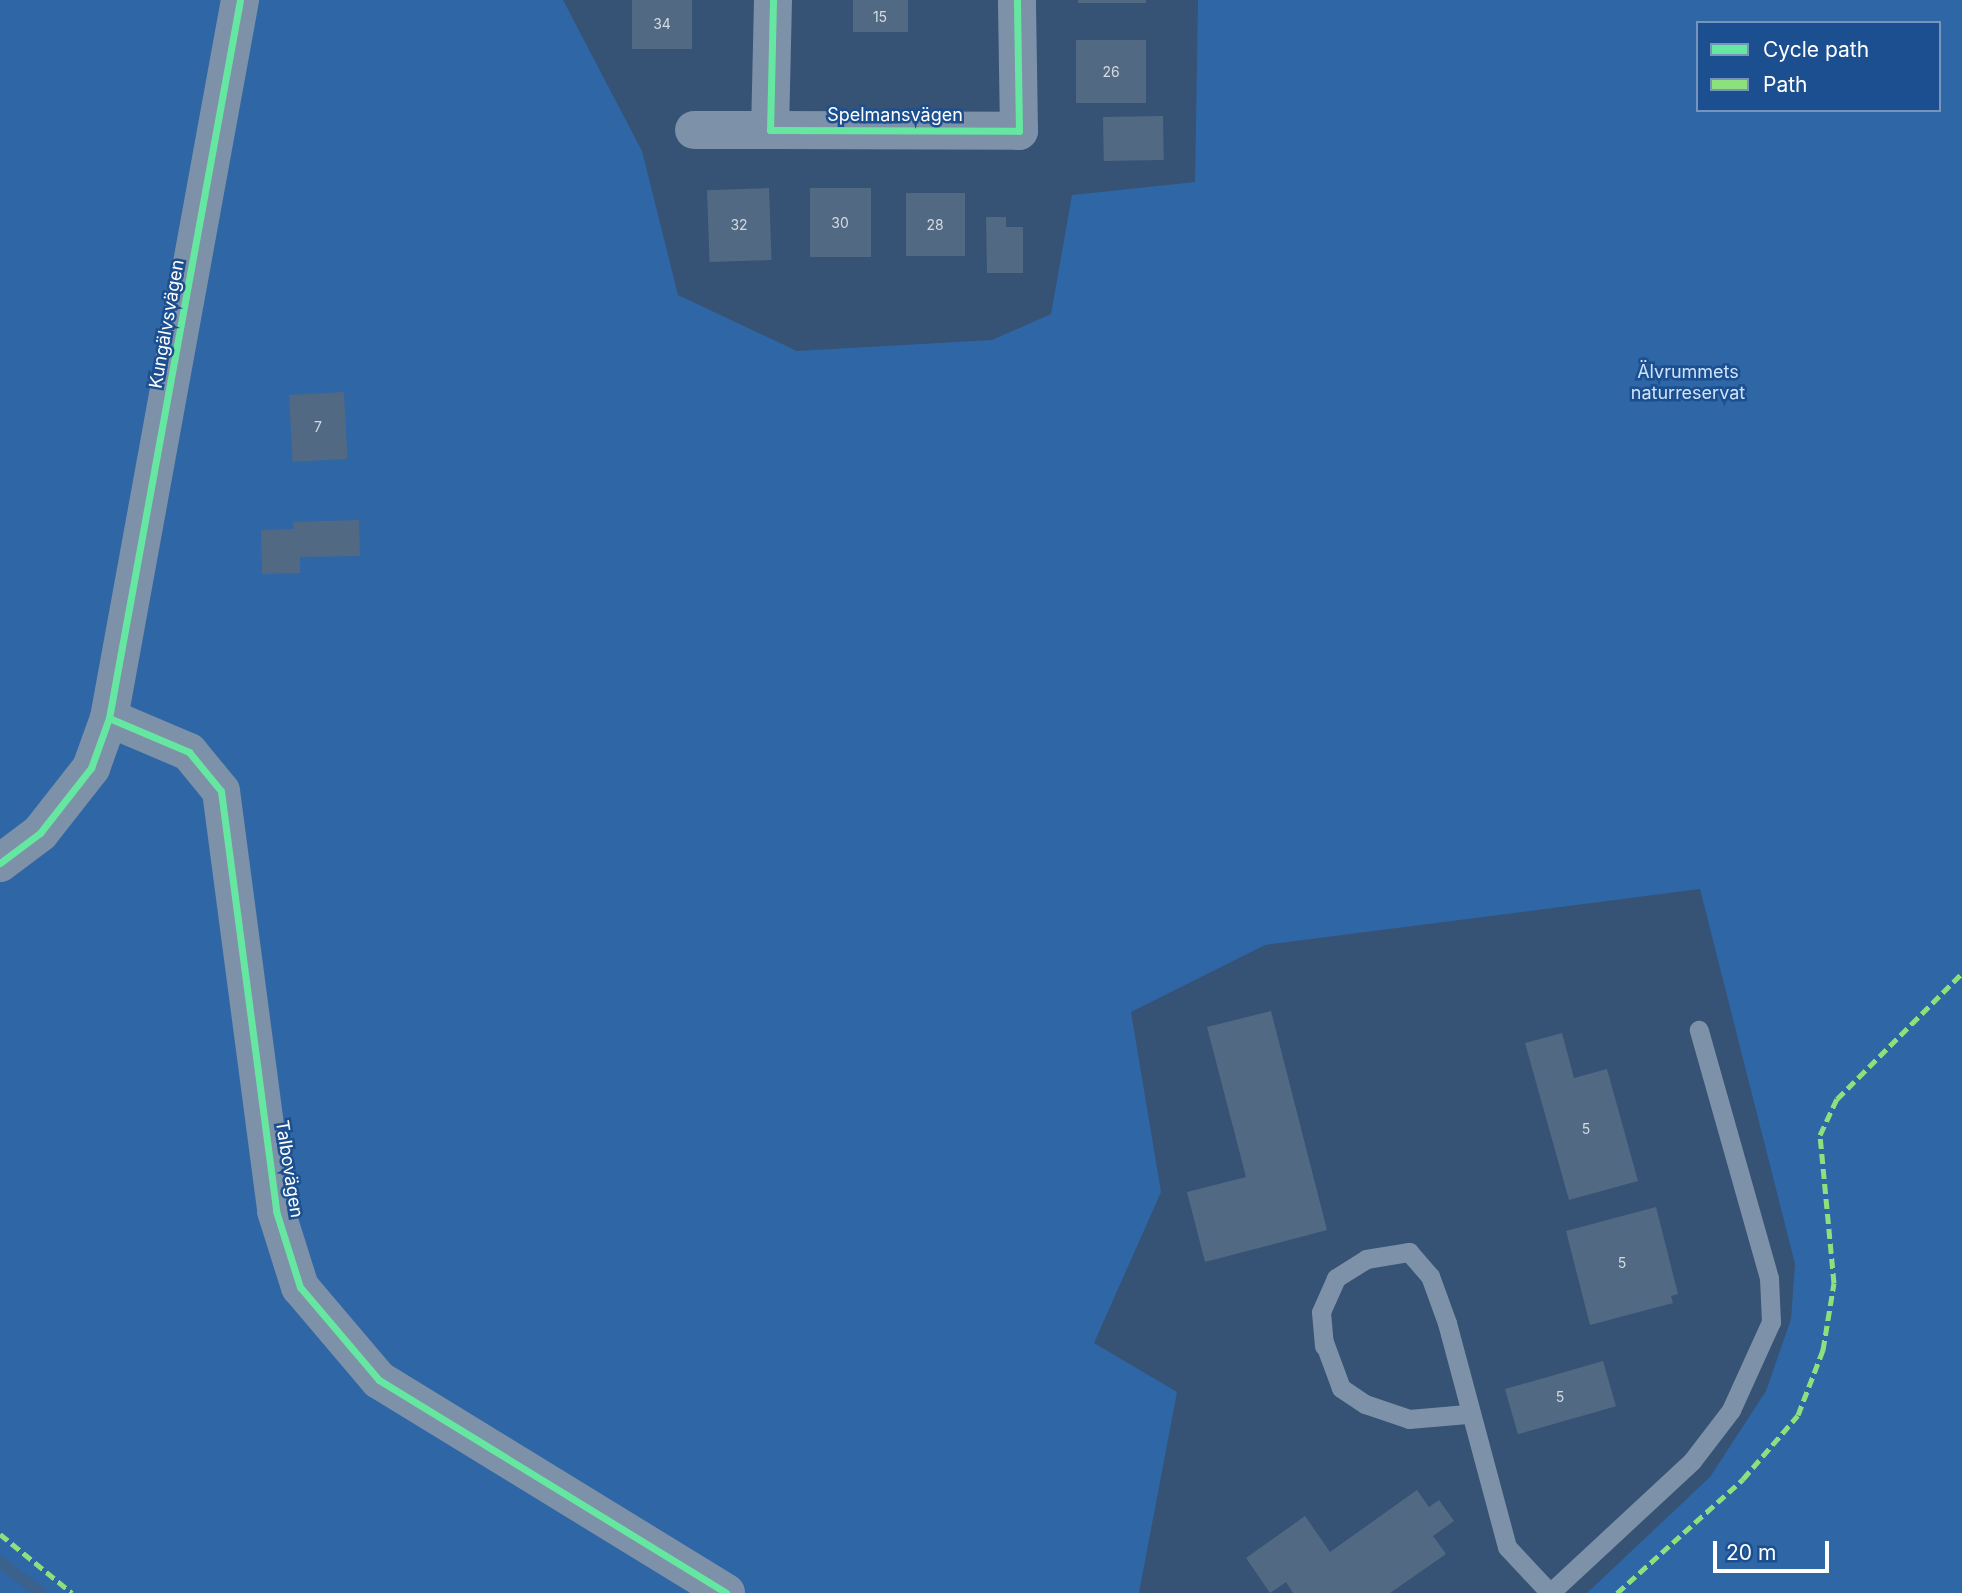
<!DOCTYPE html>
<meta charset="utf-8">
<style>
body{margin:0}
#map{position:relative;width:1962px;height:1593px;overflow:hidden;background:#365274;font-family:Inter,sans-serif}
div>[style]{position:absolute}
.green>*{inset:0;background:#2f66a5}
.stream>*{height:12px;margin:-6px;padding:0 6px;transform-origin:6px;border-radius:6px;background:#3b618d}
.building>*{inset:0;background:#526984;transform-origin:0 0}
.service>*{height:19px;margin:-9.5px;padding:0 9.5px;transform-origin:9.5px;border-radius:9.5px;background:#7d92a8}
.minor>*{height:38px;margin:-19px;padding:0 19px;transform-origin:19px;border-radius:19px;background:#7d92a8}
.tertiary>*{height:38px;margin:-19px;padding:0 19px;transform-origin:19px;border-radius:19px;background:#7d92a8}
.quiet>*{height:5px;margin-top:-2.5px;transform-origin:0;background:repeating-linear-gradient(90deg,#8de07e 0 10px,transparent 0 15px)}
.cycleway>*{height:7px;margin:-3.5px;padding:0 3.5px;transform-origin:3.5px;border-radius:3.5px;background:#66e7a1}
span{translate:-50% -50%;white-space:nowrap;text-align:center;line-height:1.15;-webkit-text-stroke:5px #1b4f8f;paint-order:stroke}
.number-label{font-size:14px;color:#d4dae0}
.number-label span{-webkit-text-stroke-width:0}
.street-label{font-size:18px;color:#fff}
.park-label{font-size:18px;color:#cfe3fa}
.legend{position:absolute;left:1696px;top:21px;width:245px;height:91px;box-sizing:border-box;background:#1b4f8f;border:2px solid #7695bc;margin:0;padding:9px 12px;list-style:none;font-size:21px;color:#fff}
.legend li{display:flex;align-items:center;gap:14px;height:35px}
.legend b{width:35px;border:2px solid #7695bc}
.scale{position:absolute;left:1713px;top:1541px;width:116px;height:32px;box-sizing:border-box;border:4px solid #fff;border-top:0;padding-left:9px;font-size:21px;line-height:24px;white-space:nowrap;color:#fff;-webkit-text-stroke:5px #1b4f8f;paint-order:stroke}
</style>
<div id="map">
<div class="green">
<i style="clip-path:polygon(evenodd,0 0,563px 0,642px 151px,678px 295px,797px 351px,992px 340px,1051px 314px,1072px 195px,1195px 182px,1198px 0,1962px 0,1962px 1593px,1587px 1593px,1710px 1477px,1766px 1391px,1791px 1319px,1795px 1264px,1700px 889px,1265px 945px,1131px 1012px,1161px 1192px,1094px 1343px,1177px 1392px,1139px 1593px,0 1593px,0 0,1698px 23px,1939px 23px,1939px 110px,1698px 110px,1698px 23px)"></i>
</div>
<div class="stream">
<i style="left:0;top:1562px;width:51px;rotate:37.1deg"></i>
</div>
<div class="building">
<i style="left:632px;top:0;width:60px;height:49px"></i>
<i style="left:853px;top:0;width:55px;height:32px"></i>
<i style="left:1078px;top:0;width:68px;height:3px"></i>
<i style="left:1146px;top:40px;width:63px;height:70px;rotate:90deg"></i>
<i style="left:1163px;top:116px;width:44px;height:60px;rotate:89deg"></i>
<i style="left:769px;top:188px;width:72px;height:62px;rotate:88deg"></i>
<i style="left:810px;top:188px;width:61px;height:69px"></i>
<i style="left:906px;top:193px;width:59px;height:63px"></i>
<i style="clip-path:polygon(986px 217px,1006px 217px,1006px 227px,1023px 227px,1023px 273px,987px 273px)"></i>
<i style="left:344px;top:392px;width:67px;height:55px;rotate:87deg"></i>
<i style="clip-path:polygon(359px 520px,360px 556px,300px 557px,300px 573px,262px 574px,261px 530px,294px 529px,293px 522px)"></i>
<i style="clip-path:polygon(1271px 1011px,1327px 1230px,1205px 1262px,1187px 1192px,1246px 1177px,1207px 1027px)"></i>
<i style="clip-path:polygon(1562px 1033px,1574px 1078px,1607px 1069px,1638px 1181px,1569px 1200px,1525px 1043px)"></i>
<i style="clip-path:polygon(1656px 1207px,1678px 1294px,1671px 1296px,1673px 1303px,1590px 1325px,1566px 1231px)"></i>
<i style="left:1603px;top:1361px;width:47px;height:102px;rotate:74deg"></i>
<i style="clip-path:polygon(1417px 1490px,1429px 1507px,1439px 1500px,1454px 1521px,1433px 1536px,1446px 1554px,1390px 1593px,1293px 1593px,1286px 1582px,1270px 1593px,1246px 1558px,1305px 1516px,1330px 1552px)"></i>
</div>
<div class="service">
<i style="left:1324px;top:1342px;width:49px;rotate:69.7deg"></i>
<i style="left:1341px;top:1388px;width:29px;rotate:34deg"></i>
<i style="left:1365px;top:1404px;width:46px;rotate:18.8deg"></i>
<i style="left:1409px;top:1419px;width:58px;rotate:-4.9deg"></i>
<i style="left:1324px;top:1346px;width:34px;rotate:-95deg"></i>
<i style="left:1321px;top:1312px;width:37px;rotate:-66deg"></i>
<i style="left:1336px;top:1278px;width:36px;rotate:-32deg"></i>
<i style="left:1366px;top:1259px;width:44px;rotate:-9.2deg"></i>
<i style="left:1409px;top:1252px;width:32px;rotate:49deg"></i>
<i style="left:1430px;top:1276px;width:50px;rotate:70.1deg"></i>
<i style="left:1447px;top:1323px;width:232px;rotate:75deg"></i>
<i style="left:1507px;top:1547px;width:63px;rotate:46.9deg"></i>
<i style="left:1550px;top:1593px;width:194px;rotate:-42.9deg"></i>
<i style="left:1692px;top:1461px;width:64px;rotate:-52.6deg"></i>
<i style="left:1731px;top:1410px;width:97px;rotate:-65.6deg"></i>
<i style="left:1771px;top:1322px;width:44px;rotate:-92.6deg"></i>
<i style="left:1769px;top:1278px;width:258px;rotate:-105.8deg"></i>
</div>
<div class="minor">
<i style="left:773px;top:0;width:130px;rotate:91.3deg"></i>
<i style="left:770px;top:130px;width:249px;rotate:0.2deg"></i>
<i style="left:1019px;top:131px;width:131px;rotate:-90.9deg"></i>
<i style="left:694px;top:130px;width:76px"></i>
<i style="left:109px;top:718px;width:87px;rotate:23deg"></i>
<i style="left:189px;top:752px;width:50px;rotate:50.6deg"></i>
<i style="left:221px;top:791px;width:424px;rotate:82.5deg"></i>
<i style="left:276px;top:1211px;width:80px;rotate:72.5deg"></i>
<i style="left:300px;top:1287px;width:122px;rotate:49.7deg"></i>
<i style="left:379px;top:1380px;width:407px;rotate:31.5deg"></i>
</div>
<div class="tertiary">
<i style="left:0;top:863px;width:50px;rotate:-36.9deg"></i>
<i style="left:40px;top:833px;width:83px;rotate:-51.9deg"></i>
<i style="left:91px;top:768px;width:53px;rotate:-70.2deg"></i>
<i style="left:109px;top:718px;width:730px;rotate:-79.66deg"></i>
</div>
<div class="quiet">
<i style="left:0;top:1534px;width:93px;rotate:39.3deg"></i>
<i style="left:1617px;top:1593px;width:170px;rotate:-42.1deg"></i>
<i style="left:1743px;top:1479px;width:84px;rotate:-49.3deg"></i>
<i style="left:1798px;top:1415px;width:70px;rotate:-69deg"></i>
<i style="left:1823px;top:1350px;width:68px;rotate:-80.7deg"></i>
<i style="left:1834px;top:1283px;width:149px;rotate:-95.4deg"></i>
<i style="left:1820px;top:1135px;width:40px;rotate:-65deg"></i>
<i style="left:1837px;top:1099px;width:177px;rotate:-45.2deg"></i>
</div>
<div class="cycleway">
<i style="left:773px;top:0;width:130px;rotate:91.3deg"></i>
<i style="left:770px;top:130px;width:249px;rotate:0.2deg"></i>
<i style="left:1019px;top:131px;width:131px;rotate:-90.9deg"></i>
<i style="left:109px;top:718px;width:87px;rotate:23deg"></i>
<i style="left:189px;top:752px;width:50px;rotate:50.6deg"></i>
<i style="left:221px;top:791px;width:424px;rotate:82.5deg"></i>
<i style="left:276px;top:1211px;width:80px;rotate:72.5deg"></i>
<i style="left:300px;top:1287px;width:122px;rotate:49.7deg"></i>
<i style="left:379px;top:1380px;width:407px;rotate:31.5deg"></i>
<i style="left:0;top:863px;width:50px;rotate:-36.9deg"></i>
<i style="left:40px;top:833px;width:83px;rotate:-51.9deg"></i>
<i style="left:91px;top:768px;width:53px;rotate:-70.2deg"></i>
<i style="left:109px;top:718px;width:730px;rotate:-79.66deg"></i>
</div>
<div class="number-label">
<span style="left:880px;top:17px">15</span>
<span style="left:662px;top:24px">34</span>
<span style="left:1111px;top:72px">26</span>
<span style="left:840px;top:223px">30</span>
<span style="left:739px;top:225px">32</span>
<span style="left:935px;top:225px">28</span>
<span style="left:318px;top:427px">7</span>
<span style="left:1586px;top:1129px">5</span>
<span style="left:1622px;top:1263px">5</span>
<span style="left:1560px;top:1397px">5</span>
</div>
<div class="street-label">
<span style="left:895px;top:115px">Spelmansvägen</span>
<span style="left:167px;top:324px;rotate:-80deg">Kungälvsvägen</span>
<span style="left:289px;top:1169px;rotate:81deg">Talbovägen</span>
</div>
<div class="park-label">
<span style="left:1688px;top:383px">Älvrummets<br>naturreservat</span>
</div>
<ul class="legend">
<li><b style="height:9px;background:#66e7a1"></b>Cycle path</li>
<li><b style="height:9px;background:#8de07e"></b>Path</li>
</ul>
<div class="scale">20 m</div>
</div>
